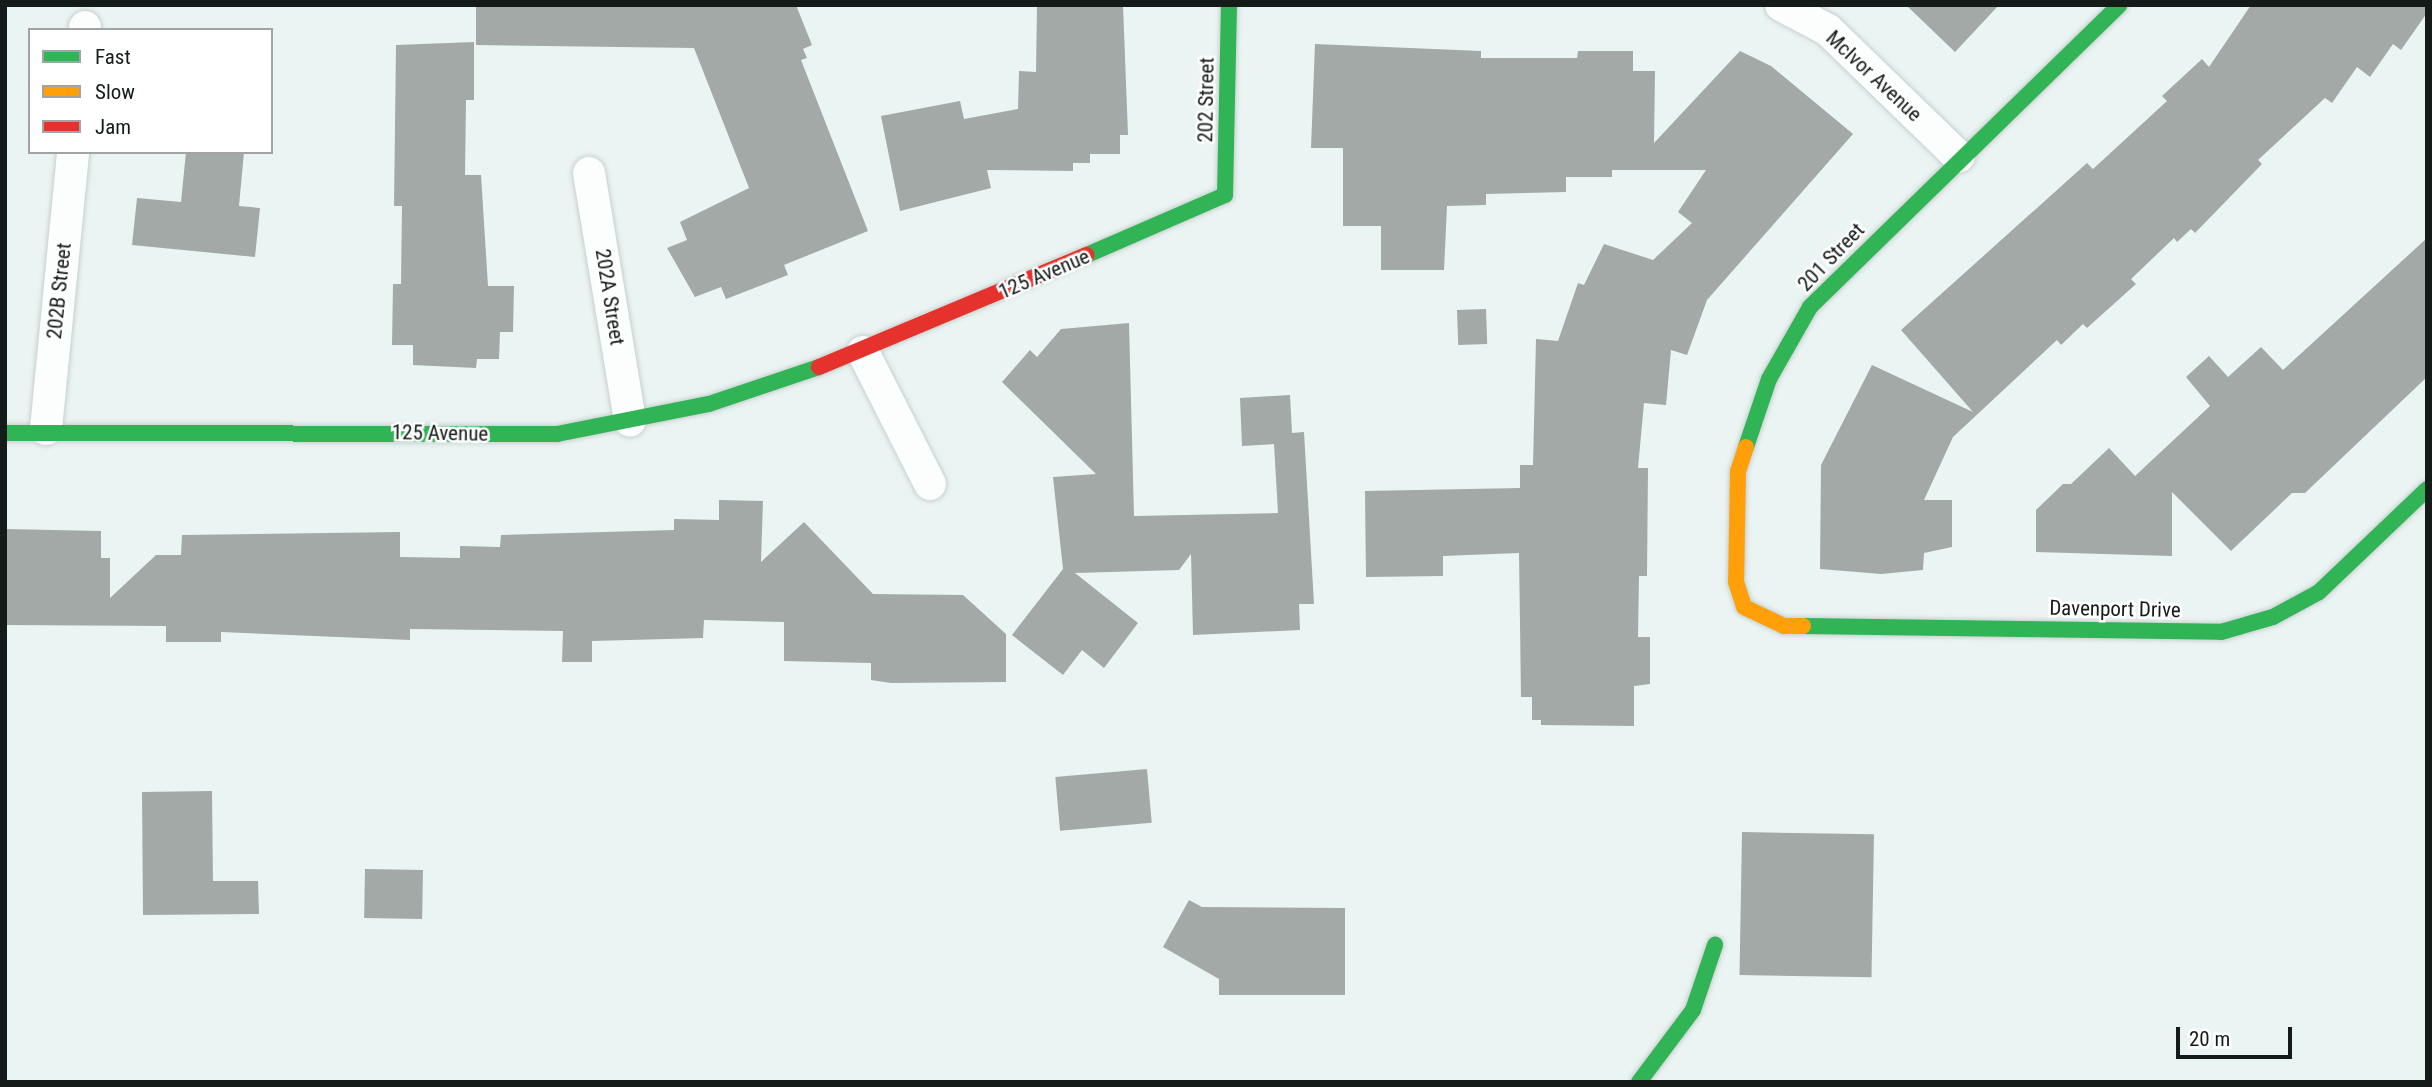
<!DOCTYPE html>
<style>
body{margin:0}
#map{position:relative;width:2432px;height:1087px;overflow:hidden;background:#eaf4f2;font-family:"Roboto Condensed",sans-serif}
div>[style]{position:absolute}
.building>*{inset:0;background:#a3a9a7;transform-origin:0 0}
.roads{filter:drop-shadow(0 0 2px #c7d0ce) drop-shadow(0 0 2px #c7d0ce)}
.street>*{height:32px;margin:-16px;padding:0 16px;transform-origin:16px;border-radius:16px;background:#fcfdfd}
.fast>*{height:16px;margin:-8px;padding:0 8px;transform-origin:8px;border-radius:8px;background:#30b455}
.slow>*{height:16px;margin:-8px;padding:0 8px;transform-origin:8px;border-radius:8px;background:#ff9f0a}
.jam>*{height:16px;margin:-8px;padding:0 8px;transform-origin:8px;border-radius:8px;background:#e5322d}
span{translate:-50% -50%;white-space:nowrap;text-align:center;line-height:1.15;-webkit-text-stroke:5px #fff;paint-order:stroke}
.street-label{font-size:21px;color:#141b19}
.frame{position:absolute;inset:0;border:7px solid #141b19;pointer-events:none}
.legend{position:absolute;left:28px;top:28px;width:245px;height:126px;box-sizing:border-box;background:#fff;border:2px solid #a1a4a3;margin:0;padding:9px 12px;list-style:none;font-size:21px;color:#141b19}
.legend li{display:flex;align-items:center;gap:14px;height:35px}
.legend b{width:35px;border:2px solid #a1a4a3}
.scale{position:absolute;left:2176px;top:1027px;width:116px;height:32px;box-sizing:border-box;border:4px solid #141b19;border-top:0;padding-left:9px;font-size:21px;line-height:24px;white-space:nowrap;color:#141b19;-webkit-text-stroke:5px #fff;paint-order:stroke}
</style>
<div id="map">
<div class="building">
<i style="clip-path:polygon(476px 5px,796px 5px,812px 45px,803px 49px,807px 58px,801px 60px,868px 231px,784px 265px,788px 275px,726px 299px,721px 287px,695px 297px,667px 248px,687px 240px,680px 222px,749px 188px,694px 48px,476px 45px)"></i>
<i style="clip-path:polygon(1037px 5px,1123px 5px,1128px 135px,1120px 135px,1120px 154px,1090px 154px,1090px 163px,1073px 163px,1073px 171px,987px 170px,991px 188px,900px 211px,881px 116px,960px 101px,964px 119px,1018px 109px,1019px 71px,1036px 72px)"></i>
<i style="clip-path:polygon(1906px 5px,1999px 5px,1955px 52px)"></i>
<i style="clip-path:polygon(2251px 5px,2427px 5px,2427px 13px,2401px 50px,2393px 44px,2370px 77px,2357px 67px,2332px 103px,2325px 98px,2258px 160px,2262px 164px,2195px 233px,2191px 229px,2177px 242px,2174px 238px,2131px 279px,2136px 284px,2087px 328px,2083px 324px,2061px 345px,2057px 340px,1953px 437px,1924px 500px,1952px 500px,1952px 547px,1924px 553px,1923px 570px,1881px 574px,1820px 569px,1821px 465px,1872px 365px,1973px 412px,1901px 330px,2087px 163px,2093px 169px,2167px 101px,2162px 96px,2202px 59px,2209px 67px)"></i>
<i style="clip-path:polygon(474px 42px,474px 100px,466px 100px,465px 175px,481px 175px,488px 286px,514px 286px,513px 332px,500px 332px,499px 359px,477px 359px,476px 368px,413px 365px,413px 345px,392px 345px,393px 284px,401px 284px,402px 206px,394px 206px,396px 45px)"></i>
<i style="clip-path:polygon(1315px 44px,1481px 51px,1481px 58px,1577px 58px,1578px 51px,1633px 51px,1633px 71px,1655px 71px,1654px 143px,1740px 51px,1771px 66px,1853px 134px,1707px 300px,1687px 355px,1671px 350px,1666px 405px,1644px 403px,1638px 468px,1648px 468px,1647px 576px,1639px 576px,1638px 637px,1650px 637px,1650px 684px,1634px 686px,1634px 726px,1541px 725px,1541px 720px,1532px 720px,1532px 697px,1521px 697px,1519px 553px,1443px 556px,1443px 576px,1366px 577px,1365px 491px,1520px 488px,1520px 465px,1533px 465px,1536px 339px,1558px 341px,1578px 283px,1584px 285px,1604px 244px,1653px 260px,1692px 223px,1678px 212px,1706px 170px,1612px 170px,1612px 177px,1566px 177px,1566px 192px,1486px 194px,1486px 205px,1447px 206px,1444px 270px,1381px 270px,1381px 226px,1343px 226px,1343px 148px,1311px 148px)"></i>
<i style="clip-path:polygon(186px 152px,244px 152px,239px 206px,260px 208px,255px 257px,132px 245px,137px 198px,181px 202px)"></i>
<i style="clip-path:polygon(2427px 238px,2427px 377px,2305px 493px,2292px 493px,2231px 551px,2172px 492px,2172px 556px,2036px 552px,2036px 510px,2063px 484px,2071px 484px,2109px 448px,2135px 476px,2210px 406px,2186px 377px,2209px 356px,2228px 377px,2261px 347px,2283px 370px)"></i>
<i style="left:1486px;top:309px;width:35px;height:29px;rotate:88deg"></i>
<i style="clip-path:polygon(1129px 323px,1134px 516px,1278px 513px,1274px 444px,1242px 446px,1240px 398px,1290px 395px,1292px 433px,1304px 432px,1314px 604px,1299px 604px,1300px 630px,1193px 635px,1191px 554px,1179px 570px,1075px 573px,1138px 623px,1104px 668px,1082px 650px,1063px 675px,1012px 635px,1063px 569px,1053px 477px,1096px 474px,1002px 382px,1030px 350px,1037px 357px,1061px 329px)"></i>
<i style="clip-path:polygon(719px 500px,763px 501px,761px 562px,804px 522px,873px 594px,963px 595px,1006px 634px,1006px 682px,891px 683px,871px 680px,871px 663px,784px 661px,784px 622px,704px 620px,703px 638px,592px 641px,592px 662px,562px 662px,563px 631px,410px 629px,410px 640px,221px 632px,221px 642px,166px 642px,166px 626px,5px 625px,5px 529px,101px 531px,101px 558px,110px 558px,110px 598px,156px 555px,181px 555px,182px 535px,400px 532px,400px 557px,460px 558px,460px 546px,500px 547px,501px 535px,674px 530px,674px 519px,719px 520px)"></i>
<i style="left:1147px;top:769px;width:54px;height:92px;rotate:85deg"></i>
<i style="clip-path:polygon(212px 791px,213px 881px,258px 881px,259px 914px,143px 915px,142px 792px)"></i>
<i style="left:1742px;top:832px;width:132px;height:143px;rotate:1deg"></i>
<i style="left:365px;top:869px;width:58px;height:49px;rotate:1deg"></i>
<i style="clip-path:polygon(1189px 900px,1202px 907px,1345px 908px,1345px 995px,1219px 995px,1219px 979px,1163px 947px)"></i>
</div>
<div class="roads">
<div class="street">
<i style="left:1781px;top:5px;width:53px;rotate:28deg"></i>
<i style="left:1828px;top:30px;width:182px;rotate:44.1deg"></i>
<i style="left:85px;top:30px;width:3px;rotate:-90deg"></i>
<i style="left:589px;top:173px;width:251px;rotate:80.6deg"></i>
<i style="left:863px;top:352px;width:148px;rotate:63.1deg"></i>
<i style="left:46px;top:429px;width:278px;rotate:-84.4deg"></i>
</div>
<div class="fast">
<i style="left:1087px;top:255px;width:150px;rotate:-23.5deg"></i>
<i style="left:1225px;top:195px;width:190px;rotate:-88.8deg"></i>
<i style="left:5px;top:433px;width:552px;rotate:0.1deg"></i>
<i style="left:557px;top:434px;width:155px;rotate:-11.2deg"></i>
<i style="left:709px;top:404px;width:116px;rotate:-18.6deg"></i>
<i style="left:1746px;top:447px;width:72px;rotate:-71.3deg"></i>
<i style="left:1769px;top:379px;width:83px;rotate:-60.3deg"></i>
<i style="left:1810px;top:307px;width:432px;rotate:-44.3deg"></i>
<i style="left:1803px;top:626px;width:418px;rotate:0.8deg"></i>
<i style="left:2221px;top:632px;width:54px;rotate:-16.1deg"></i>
<i style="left:2273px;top:617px;width:52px;rotate:-28.5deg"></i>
<i style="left:2319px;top:592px;width:149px;rotate:-43.6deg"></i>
<i style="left:1639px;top:1082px;width:90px;rotate:-53.1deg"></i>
<i style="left:1693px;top:1010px;width:69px;rotate:-71.3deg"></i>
</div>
<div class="slow">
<i style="left:1746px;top:447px;width:25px;rotate:108deg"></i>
<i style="left:1738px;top:471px;width:111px;rotate:91deg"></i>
<i style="left:1736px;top:582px;width:26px;rotate:72deg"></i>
<i style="left:1744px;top:607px;width:44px;rotate:25.4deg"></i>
<i style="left:1784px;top:626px;width:19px"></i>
</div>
<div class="jam">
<i style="left:819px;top:367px;width:290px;rotate:-22.7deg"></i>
</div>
</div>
<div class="street-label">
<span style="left:1874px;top:76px;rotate:43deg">McIvor Avenue</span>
<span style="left:1206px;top:100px;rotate:-89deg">202 Street</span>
<span style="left:1831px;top:257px;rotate:-46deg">201 Street</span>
<span style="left:1044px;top:274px;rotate:-23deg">125 Avenue</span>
<span style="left:59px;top:291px;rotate:-84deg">202B Street</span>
<span style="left:610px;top:297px;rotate:81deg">202A Street</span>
<span style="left:440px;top:433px;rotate:1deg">125 Avenue</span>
<span style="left:2115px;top:609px;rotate:1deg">Davenport Drive</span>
</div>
<div class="frame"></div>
<ul class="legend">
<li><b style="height:9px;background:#30b455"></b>Fast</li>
<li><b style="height:9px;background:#ff9f0a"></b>Slow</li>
<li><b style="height:9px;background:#e5322d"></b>Jam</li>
</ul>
<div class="scale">20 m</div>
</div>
